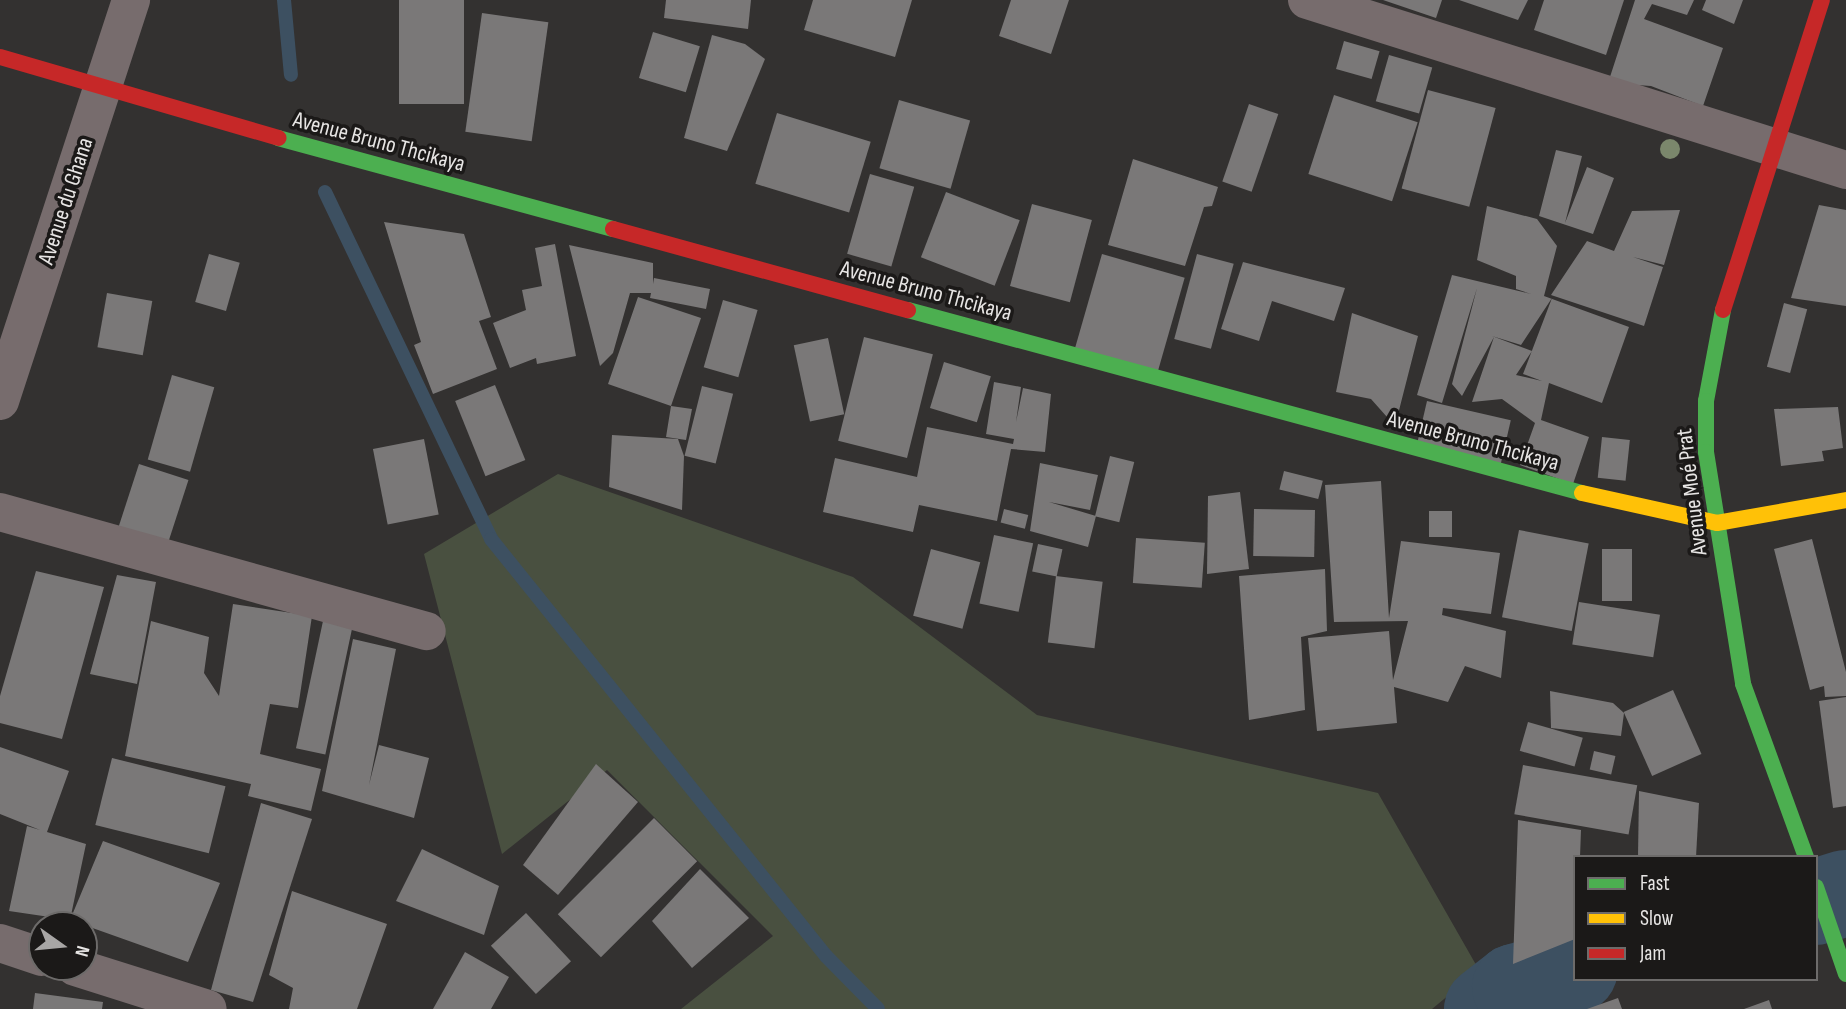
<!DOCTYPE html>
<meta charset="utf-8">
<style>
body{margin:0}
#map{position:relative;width:1846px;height:1009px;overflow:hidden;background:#333130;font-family:"Sofia Sans Condensed",sans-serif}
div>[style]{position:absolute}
.green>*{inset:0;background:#495040}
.stream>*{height:14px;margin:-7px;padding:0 7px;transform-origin:7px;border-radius:7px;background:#3d5061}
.river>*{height:86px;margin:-43px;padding:0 43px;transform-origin:43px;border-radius:43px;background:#3d5061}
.building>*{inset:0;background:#7a7878;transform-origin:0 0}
.street>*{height:38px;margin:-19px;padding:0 19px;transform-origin:19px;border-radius:19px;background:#776c6d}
.fast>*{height:16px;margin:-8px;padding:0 8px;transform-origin:8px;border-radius:8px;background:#4caf50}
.slow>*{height:16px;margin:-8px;padding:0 8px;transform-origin:8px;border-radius:8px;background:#ffc107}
.jam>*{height:16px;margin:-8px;padding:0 8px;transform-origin:8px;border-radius:8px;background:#c62828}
.trees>*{width:20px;height:20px;margin:-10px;border-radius:50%;background:#7b876c}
span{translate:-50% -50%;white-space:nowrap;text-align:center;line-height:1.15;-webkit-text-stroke:7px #1b1918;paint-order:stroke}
.street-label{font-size:23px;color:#e7e5e4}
.legend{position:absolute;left:1573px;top:855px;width:245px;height:126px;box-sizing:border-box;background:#1b1918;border:2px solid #6d6b6a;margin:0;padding:9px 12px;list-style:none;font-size:21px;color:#e7e5e4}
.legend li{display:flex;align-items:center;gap:14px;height:35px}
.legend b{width:35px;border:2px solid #6d6b6a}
.north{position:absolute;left:28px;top:911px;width:70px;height:70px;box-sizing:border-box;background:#1b1918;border:2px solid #6d6b6a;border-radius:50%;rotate:105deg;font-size:19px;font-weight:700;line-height:28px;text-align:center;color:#e7e5e4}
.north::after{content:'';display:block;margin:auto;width:24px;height:32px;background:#a8a6a5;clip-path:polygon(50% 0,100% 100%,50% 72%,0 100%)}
</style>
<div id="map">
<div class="green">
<i style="clip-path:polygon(558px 474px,853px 577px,1037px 715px,1378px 793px,1479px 970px,1432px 1009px,681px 1009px,773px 936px,607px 770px,502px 854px,424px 554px)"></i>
</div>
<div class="stream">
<i style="left:284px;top:0;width:75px;rotate:84.7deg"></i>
<i style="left:325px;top:192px;width:385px;rotate:64.4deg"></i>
<i style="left:491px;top:539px;width:535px;rotate:51.22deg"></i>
<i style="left:826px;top:956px;width:74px;rotate:45.5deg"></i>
</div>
<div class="river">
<i style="left:1816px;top:902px;width:31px;rotate:-17deg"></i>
<i style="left:1487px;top:1009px;width:36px;rotate:-38deg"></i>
<i style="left:1515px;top:987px;width:62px;rotate:-15.8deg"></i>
</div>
<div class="building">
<i style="left:399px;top:0;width:65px;height:104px"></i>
<i style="clip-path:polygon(666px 0,751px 0,748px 29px,664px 18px)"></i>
<i style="clip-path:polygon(813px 0,912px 0,895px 57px,804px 30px)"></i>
<i style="clip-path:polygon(1011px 0,1069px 0,1051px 54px,999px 36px)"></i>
<i style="clip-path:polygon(1383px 0,1442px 0,1436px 18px)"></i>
<i style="clip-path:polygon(1459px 0,1528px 0,1518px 20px)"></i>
<i style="clip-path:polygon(1544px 0,1624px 0,1606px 55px,1534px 30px)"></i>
<i style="clip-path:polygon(1635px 0,1694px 0,1687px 15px,1652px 4px,1644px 19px,1723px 48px,1703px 106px,1651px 86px,1608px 83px)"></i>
<i style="clip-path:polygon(1706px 0,1743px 0,1734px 24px,1702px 10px)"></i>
<i style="left:482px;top:13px;width:67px;height:120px;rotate:8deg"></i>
<i style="left:653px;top:32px;width:49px;height:48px;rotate:17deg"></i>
<i style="clip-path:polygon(712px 35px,745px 44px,765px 59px,727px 151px,684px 138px)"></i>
<i style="left:1344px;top:41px;width:37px;height:29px;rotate:16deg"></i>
<i style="left:1389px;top:55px;width:45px;height:48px;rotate:16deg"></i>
<i style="left:1428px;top:90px;width:70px;height:102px;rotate:15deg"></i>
<i style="left:1334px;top:95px;width:88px;height:83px;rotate:18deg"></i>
<i style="left:899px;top:100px;width:74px;height:71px;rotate:16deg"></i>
<i style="left:1249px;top:104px;width:31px;height:82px;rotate:19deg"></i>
<i style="left:777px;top:113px;width:98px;height:74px;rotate:17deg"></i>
<i style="clip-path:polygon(1556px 150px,1582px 156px,1565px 223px,1587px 167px,1614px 178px,1593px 234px,1539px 216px)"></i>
<i style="clip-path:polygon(1133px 159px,1218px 187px,1212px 206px,1204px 207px,1185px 266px,1108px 245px)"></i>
<i style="left:870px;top:174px;width:46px;height:83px;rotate:16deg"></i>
<i style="left:946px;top:192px;width:79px;height:70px;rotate:21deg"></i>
<i style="left:1032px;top:204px;width:62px;height:85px;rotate:15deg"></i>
<i style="clip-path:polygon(1819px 205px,1846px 210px,1846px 306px,1791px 298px)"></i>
<i style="clip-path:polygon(evenodd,1487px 206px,1537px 219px,1557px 246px,1544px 296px,1629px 327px,1602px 403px,1549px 383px,1541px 420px,1589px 437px,1573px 484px,1520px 465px,1535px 423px,1502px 399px,1472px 402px,1494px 337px,1462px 396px,1452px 384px,1477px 288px,1442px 403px,1417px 395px,1452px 275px,1531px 294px,1516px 289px,1516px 276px,1477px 260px,1487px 206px,1552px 298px,1523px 374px,1542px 381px,1516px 375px,1532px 351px,1492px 336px,1521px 345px,1552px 298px)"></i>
<i style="clip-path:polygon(1680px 210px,1664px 265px,1633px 257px,1663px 267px,1644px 326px,1551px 295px,1587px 241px,1614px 251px,1632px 211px)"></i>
<i style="clip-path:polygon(384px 222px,464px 234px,491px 317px,479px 321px,497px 369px,433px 394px,414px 345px,421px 342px)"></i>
<i style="clip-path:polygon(555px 244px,576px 356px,537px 364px,536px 358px,510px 368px,493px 323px,526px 310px,522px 290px,542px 286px,535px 248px)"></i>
<i style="clip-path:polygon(569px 245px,653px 263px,653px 284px,654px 278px,710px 289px,706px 309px,650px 298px,651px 293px,630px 293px,613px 353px,600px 366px)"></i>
<i style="left:209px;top:254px;width:32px;height:50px;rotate:16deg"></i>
<i style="left:1102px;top:254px;width:86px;height:98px;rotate:16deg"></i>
<i style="left:1197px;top:254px;width:38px;height:88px;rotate:15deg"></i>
<i style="clip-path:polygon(1243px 262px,1345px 288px,1334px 321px,1272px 301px,1259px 341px,1221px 329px)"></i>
<i style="left:107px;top:293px;width:46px;height:55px;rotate:10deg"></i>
<i style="clip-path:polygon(638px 297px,701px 318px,671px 406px,692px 409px,686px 440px,666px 437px,671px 406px,608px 384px)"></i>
<i style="left:723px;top:300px;width:36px;height:70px;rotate:16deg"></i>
<i style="left:1784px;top:303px;width:24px;height:66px;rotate:15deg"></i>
<i style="clip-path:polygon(1352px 313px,1418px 336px,1395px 426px,1371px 399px,1336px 392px)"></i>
<i style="left:864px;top:337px;width:71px;height:107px;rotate:14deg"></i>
<i style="left:828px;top:338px;width:78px;height:35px;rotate:78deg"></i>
<i style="left:944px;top:362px;width:49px;height:48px;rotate:17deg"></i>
<i style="left:172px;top:375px;width:44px;height:88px;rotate:16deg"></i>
<i style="clip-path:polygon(994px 382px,1021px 387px,1016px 422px,1023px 388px,1051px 394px,1045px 452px,1011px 449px,997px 521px,919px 505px,913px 532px,823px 512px,835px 458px,917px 477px,927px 427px,1013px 444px,1014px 439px,986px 434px)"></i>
<i style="left:495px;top:385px;width:81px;height:43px;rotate:68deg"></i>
<i style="left:702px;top:386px;width:32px;height:72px;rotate:14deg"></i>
<i style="left:1427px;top:401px;width:86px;height:45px;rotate:13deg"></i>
<i style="clip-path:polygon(1838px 407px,1843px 448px,1822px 451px,1824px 461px,1781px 466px,1774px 409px)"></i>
<i style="clip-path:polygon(612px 435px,678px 439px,684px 456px,682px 510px,609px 487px)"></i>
<i style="left:1602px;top:437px;width:28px;height:41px;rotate:6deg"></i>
<i style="left:424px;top:439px;width:77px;height:52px;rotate:79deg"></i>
<i style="left:1110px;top:456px;width:25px;height:62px;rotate:14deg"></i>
<i style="clip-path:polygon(1040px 463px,1098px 475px,1090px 510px,1049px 502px,1096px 516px,1088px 547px,1030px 531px)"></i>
<i style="left:139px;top:464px;width:52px;height:83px;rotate:18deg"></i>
<i style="left:1284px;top:471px;width:40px;height:19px;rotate:14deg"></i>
<i style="clip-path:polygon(1381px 481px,1389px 618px,1401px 541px,1500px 553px,1491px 614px,1443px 608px,1442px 615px,1506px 631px,1501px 678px,1465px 666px,1448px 702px,1394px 687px,1397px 723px,1317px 731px,1308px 638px,1389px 631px,1393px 680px,1408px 621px,1334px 622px,1325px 485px)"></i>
<i style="clip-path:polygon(1240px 492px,1249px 569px,1207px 574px,1208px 496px)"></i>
<i style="left:1004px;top:509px;width:25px;height:14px;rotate:14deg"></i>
<i style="left:1254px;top:509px;width:61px;height:47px;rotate:1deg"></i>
<i style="left:1429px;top:511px;width:23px;height:26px"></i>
<i style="left:1519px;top:530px;width:71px;height:89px;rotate:11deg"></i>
<i style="left:994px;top:535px;width:40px;height:70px;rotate:12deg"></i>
<i style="left:1136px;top:538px;width:69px;height:45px;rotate:4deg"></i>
<i style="clip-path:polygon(1812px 539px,1846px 672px,1846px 696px,1825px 697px,1824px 686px,1810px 690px,1774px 549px)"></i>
<i style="left:1038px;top:544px;width:25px;height:28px;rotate:12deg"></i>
<i style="left:931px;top:549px;width:51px;height:69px;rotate:15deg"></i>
<i style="left:1602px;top:549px;width:30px;height:52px"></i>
<i style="clip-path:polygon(1325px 569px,1327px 631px,1301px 637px,1305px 710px,1249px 720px,1239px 576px)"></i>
<i style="clip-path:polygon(36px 571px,104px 587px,62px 739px,0 723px,0 696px)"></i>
<i style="clip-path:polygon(117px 575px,156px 582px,137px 684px,90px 674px)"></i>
<i style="left:1056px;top:576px;width:47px;height:67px;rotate:7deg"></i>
<i style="left:1579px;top:602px;width:82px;height:43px;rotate:9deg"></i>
<i style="clip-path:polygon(233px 604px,312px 616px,298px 708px,270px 704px,260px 754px,321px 769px,311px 811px,248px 796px,251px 784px,125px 756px,151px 621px,209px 637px,204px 673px,219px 696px)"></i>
<i style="left:323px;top:621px;width:30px;height:130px;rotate:12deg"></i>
<i style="clip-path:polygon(353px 639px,396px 649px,369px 785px,379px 745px,429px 758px,414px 818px,322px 791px)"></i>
<i style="left:1673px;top:690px;width:70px;height:54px;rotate:66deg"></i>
<i style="clip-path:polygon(1550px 691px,1613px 703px,1624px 713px,1621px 736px,1551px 728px)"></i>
<i style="clip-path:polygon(1846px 697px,1846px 806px,1833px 808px,1819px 701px)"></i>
<i style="left:1528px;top:722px;width:57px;height:30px;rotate:16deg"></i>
<i style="clip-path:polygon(0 747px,69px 771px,47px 832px,86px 844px,70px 920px,103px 841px,220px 883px,188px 962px,70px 920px,9px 911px,27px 826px,40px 830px,0 814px)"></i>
<i style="left:1594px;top:751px;width:22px;height:19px;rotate:13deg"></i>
<i style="left:112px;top:758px;width:117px;height:69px;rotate:14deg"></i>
<i style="clip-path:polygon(596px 764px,638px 802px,558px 895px,523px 865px)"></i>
<i style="left:1523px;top:765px;width:116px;height:50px;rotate:10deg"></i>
<i style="clip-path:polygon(1639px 791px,1699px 803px,1696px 857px,1638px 857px)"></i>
<i style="clip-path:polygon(261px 803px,312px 819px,253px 1002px,211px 990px)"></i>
<i style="left:654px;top:818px;width:61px;height:136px;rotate:45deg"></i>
<i style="clip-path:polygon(1518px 820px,1581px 830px,1580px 857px,1575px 857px,1575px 939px,1513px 964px)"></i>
<i style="clip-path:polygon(422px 849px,499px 886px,484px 935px,396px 901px)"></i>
<i style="clip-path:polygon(700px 869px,749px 918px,692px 968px,652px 921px)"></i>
<i style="clip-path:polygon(292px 891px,387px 924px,357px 1009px,289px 1009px,293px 988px,269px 975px)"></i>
<i style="left:526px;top:913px;width:66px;height:48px;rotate:47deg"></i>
<i style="clip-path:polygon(465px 952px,509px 977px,491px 1009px,433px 1009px)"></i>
<i style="clip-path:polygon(35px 993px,103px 1002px,102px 1009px,33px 1009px)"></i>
<i style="clip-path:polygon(1618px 998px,1622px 1009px,1587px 1009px)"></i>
<i style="clip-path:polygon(1769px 1000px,1772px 1009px,1744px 1009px)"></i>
</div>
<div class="street">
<i style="left:1307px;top:0;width:565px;rotate:17.51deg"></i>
<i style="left:0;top:401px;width:422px;rotate:-71.9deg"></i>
<i style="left:0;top:512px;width:443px;rotate:15.6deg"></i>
<i style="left:0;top:943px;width:44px;rotate:18.4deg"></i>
<i style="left:75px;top:967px;width:139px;rotate:17.5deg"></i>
</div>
<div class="fast">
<i style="left:278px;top:138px;width:347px;rotate:15.2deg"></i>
<i style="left:908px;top:310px;width:698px;rotate:15.19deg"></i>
<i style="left:1723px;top:310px;width:93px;rotate:100.6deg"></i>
<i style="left:1706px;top:401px;width:51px;rotate:90deg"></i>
<i style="left:1706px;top:452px;width:235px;rotate:80.9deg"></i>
<i style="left:1743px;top:684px;width:184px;rotate:70deg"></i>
<i style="left:1816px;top:887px;width:92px;rotate:71deg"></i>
</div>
<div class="slow">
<i style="left:1582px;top:493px;width:138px;rotate:12.5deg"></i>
<i style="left:1717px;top:523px;width:131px;rotate:-10.1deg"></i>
</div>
<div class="jam">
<i style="left:0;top:57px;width:290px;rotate:16.2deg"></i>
<i style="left:613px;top:229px;width:306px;rotate:15.4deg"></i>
<i style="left:1723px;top:310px;width:325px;rotate:-72.3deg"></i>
</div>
<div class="trees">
<i style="left:1670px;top:149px"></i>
</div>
<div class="street-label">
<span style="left:379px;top:142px;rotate:15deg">Avenue Bruno Thcikaya</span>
<span style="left:66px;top:201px;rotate:-72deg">Avenue du Ghana</span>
<span style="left:926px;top:291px;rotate:15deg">Avenue Bruno Thcikaya</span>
<span style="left:1473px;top:441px;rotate:15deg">Avenue Bruno Thcikaya</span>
<span style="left:1692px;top:492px;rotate:-97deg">Avenue Moé Prat</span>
</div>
<ul class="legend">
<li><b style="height:9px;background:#4caf50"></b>Fast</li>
<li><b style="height:9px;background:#ffc107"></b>Slow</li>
<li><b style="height:9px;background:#c62828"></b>Jam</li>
</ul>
<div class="north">N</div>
</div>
